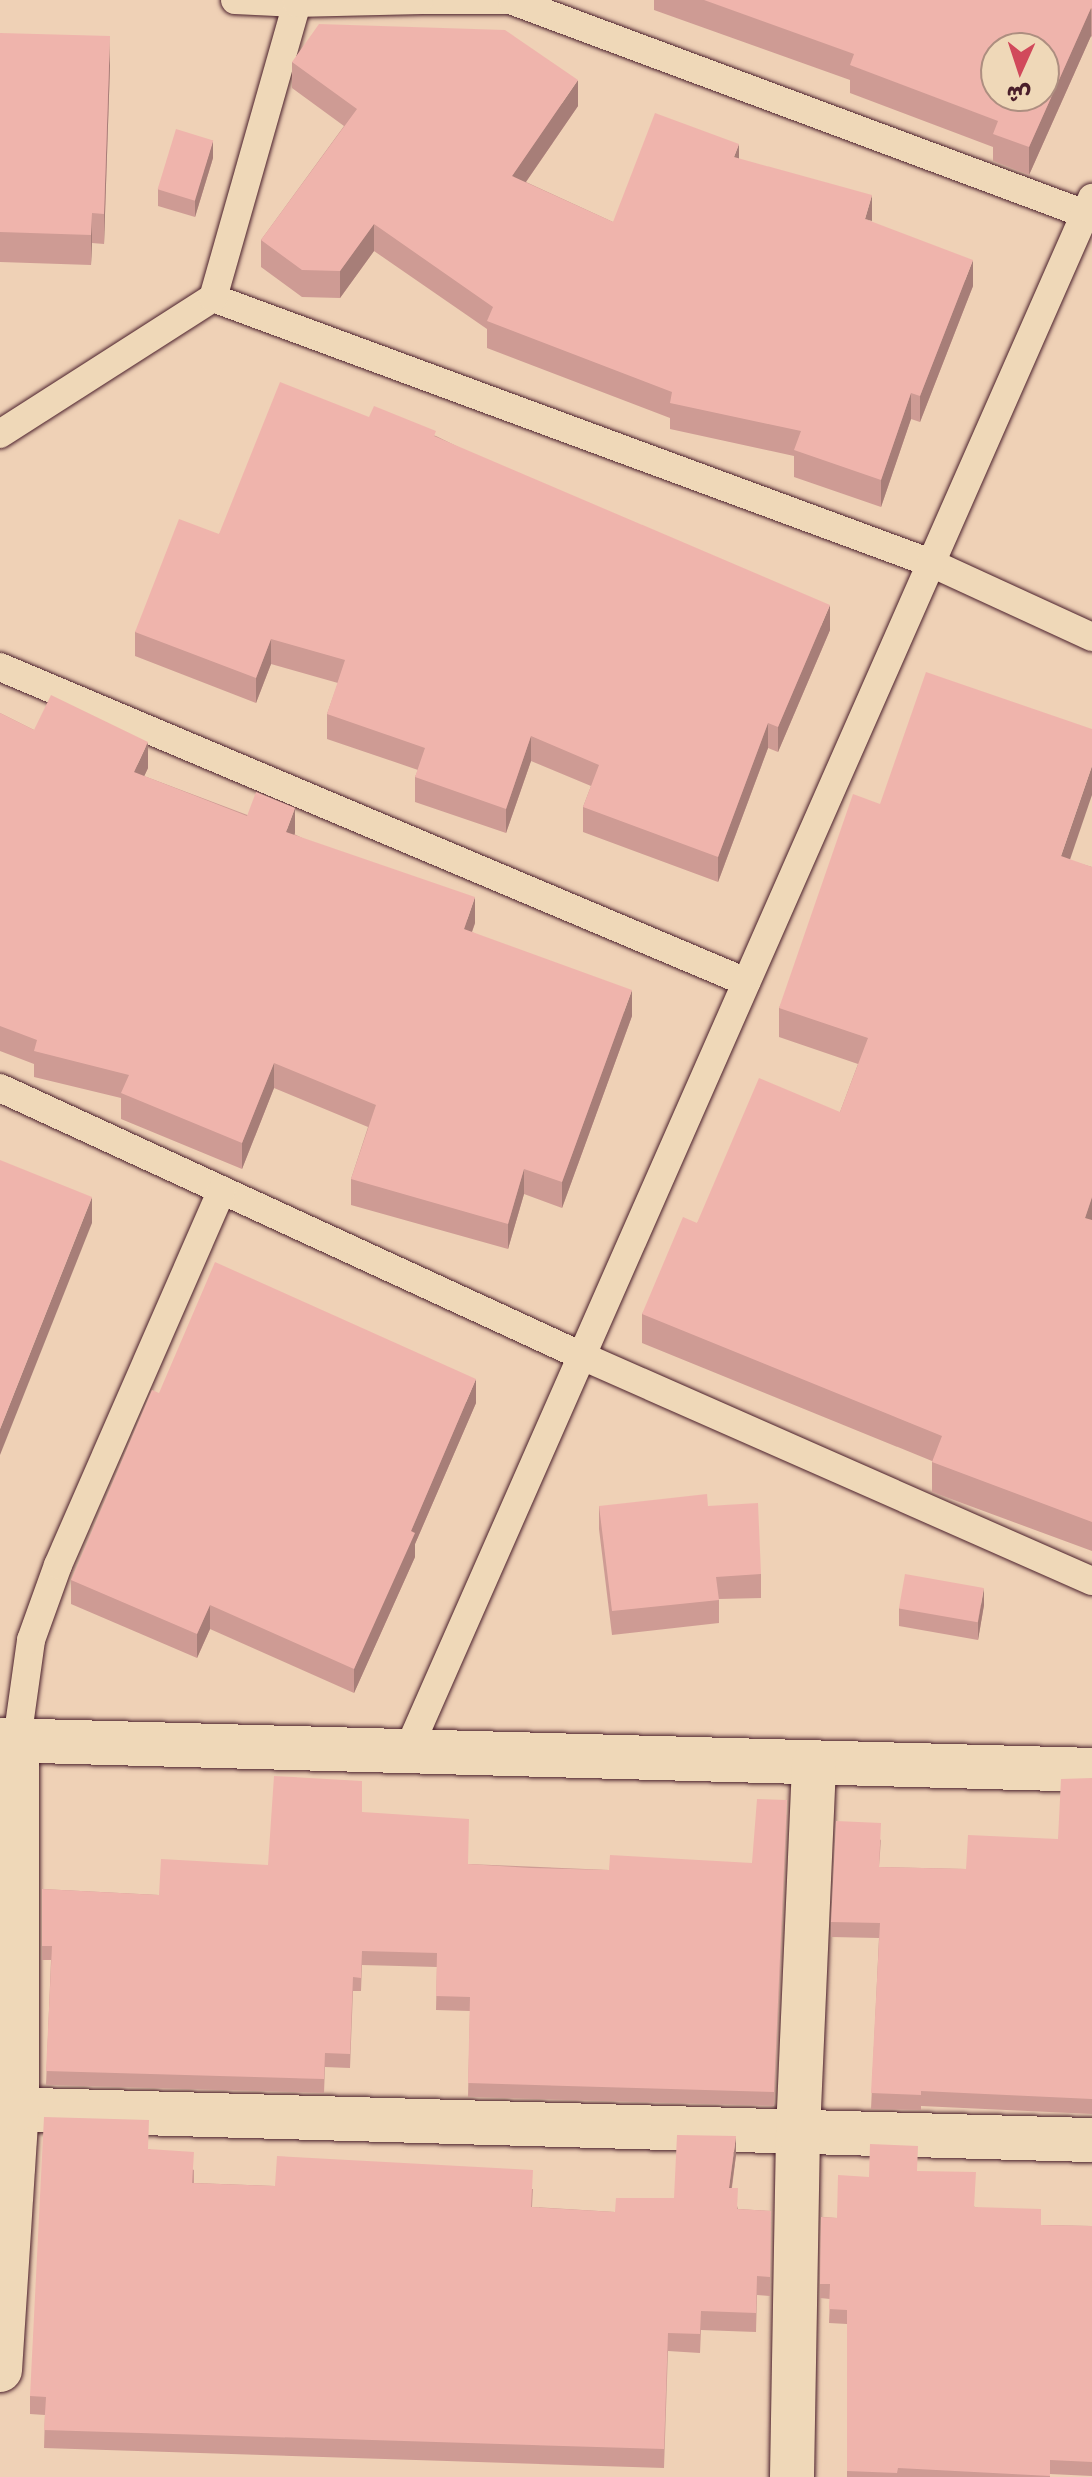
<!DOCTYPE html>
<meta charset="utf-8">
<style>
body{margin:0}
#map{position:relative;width:1092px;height:2477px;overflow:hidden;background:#efd1b6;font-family:"Shantell Sans","Playpen Sans Arabic",sans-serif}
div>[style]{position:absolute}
.roads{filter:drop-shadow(0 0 2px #4a1f2b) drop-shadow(0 0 2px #4a1f2b)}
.lane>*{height:28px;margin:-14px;padding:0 14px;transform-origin:14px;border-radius:14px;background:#efd8b8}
.street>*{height:44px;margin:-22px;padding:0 22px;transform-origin:22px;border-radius:22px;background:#efd8b8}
.wall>*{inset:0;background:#ce9b94}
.shaded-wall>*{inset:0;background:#a77e78}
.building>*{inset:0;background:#efb4ac;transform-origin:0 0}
span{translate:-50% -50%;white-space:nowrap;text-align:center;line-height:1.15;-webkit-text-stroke:8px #efd8b8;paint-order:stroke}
.north{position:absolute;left:980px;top:32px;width:80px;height:80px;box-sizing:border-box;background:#efd8b8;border:2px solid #ad8e80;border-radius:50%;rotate:183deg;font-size:22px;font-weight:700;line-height:32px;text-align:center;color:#4a1f2b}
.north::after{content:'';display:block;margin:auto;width:28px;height:36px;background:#d1495b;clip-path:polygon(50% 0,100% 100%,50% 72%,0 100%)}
</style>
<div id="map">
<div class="roads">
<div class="lane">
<i style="left:235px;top:0;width:62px;rotate:2.8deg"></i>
<i style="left:421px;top:0;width:93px"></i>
<i style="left:513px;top:1px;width:610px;rotate:20.42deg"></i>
<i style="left:213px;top:298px;width:765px;rotate:20.26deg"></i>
<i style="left:931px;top:563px;width:177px;rotate:24.7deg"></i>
<i style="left:0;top:434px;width:253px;rotate:-32.6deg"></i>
<i style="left:213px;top:298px;width:307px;rotate:-74.1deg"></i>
<i style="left:297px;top:3px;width:122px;rotate:-1.4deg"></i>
<i style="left:0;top:667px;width:810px;rotate:22.89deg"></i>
<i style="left:0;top:1088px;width:641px;rotate:24.73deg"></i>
<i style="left:582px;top:1356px;width:557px;rotate:23.81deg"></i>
<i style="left:17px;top:1740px;width:101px;rotate:-82deg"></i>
<i style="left:31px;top:1640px;width:80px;rotate:-70.2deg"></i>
<i style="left:58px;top:1565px;width:409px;rotate:-66.4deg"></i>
<i style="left:409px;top:1748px;width:1694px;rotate:-66.22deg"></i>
</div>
<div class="street">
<i style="left:0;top:1740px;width:1092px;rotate:1.57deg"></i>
<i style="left:0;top:2109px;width:1092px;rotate:1.63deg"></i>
<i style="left:0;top:2370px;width:262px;rotate:-86.3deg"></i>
<i style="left:17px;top:2109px;width:369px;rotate:-90deg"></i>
<i style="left:792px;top:2477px;width:345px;rotate:-89deg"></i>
<i style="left:798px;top:2132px;width:369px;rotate:-87.5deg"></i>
</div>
</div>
<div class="wall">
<i style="clip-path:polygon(654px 0,1092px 0,1092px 37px,1091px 36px,1029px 175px,993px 161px,993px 147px,850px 93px,850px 80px,654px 10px)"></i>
<i style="clip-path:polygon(0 33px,110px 66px,104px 244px,92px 243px,91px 265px,0 262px)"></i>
<i style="clip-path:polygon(292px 62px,578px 106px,526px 182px,613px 222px,739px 159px,872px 222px,973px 286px,920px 422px,911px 419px,881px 507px,794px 477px,794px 456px,670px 429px,670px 418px,487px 348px,487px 329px,374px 251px,340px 298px,302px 297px,261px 267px,261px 240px,344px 126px,292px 88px)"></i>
<i style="clip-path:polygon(213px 158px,195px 217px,158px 206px,158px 189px)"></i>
<i style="clip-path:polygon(369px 417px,436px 436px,830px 630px,778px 752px,768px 748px,718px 882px,583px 832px,583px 807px,591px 786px,531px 761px,506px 833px,415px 802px,415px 777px,418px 770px,327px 739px,327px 714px,338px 683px,271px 664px,256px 703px,135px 656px,135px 632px,219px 534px)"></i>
<i style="clip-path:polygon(0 713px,34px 730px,148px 768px,144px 776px,295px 833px,294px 834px,475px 923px,472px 932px,632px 1016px,562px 1208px,524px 1194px,508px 1249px,351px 1205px,351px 1179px,368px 1127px,274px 1088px,242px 1169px,121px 1119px,121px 1098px,34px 1077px,34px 1064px,0 1051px)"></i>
<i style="clip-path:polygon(880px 804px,1092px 867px,1092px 1551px,932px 1492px,932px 1461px,642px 1343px,642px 1314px,697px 1223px,840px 1112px,858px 1064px,779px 1037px,779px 1008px)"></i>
<i style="clip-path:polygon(159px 1393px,476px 1403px,415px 1544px,415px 1557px,354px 1693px,210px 1629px,197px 1658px,71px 1604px,71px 1580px)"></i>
<i style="clip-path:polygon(599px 1506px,708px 1506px,761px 1574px,761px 1598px,719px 1599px,719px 1623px,612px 1635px,599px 1529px)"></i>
<i style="clip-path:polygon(984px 1605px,978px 1640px,899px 1626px,899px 1608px)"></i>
<i style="clip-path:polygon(1092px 1778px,1092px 2114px,921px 2106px,921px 2110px,871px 2109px,879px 1938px,831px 1937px,831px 1922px,881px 1839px,879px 1867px,966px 1869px,1058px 1839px)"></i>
<i style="clip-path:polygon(362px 1812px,468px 1864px,609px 1870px,752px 1863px,787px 1814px,774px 2106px,468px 2097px,470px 2011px,436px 2010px,437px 1967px,362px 1965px,361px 1991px,353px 1991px,350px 2068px,325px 2067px,324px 2093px,46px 2085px,51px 1960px,42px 1960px,42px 1889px,159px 1895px,268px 1865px)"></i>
<i style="clip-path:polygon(149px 2149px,194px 2170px,194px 2183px,275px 2186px,533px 2189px,532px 2207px,615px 2212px,674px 2198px,736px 2155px,732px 2188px,738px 2209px,771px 2211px,770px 2296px,757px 2295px,756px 2332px,701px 2330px,700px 2353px,668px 2351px,664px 2468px,44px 2448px,45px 2415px,30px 2414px,30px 2396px)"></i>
<i style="clip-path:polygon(917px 2171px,975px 2207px,1041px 2225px,1092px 2226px,1092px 2476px,1050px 2474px,1050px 2477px,847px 2477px,847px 2324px,829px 2323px,830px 2299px,820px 2298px,821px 2217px,837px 2218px,869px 2177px)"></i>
</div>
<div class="shaded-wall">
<i style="clip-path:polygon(1091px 8px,1091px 36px,1029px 175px,1029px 147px)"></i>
<i style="clip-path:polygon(110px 36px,110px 66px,104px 244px,104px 214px)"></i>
<i style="clip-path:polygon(578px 80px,578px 106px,512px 202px,512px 176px)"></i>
<i style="clip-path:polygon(213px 140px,213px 158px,195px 217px,195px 199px)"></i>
<i style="clip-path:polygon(739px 144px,739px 171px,734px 157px)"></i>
<i style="clip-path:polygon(872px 195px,872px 221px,865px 219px)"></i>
<i style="clip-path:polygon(92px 213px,92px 243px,91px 265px,91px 235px)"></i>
<i style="clip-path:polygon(374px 224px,374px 251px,340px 298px,340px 271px)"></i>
<i style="clip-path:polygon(973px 260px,973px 286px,920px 422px,920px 396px)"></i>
<i style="clip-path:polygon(911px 393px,911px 419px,881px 507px,881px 480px)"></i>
<i style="clip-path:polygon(830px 605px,830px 630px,778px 752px,778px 727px)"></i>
<i style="clip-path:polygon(271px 639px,271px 664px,256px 703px,256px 678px)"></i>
<i style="clip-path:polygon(768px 723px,768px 748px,718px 882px,718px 857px)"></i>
<i style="clip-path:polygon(531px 736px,531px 761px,506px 833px,506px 809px)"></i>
<i style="clip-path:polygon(148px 742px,148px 768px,134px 798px,134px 772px)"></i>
<i style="clip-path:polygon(1092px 766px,1092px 795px,1061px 886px,1061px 856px)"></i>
<i style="clip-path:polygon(295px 808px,295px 833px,286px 857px,286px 832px)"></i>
<i style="clip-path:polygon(475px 897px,475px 923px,464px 954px,464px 929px)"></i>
<i style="clip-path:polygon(632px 990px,632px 1016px,562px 1208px,562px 1182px)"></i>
<i style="clip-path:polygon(274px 1063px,274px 1088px,242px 1169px,242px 1143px)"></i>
<i style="clip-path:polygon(524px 1169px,524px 1194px,508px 1249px,508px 1224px)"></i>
<i style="clip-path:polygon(92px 1197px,92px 1223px,0 1455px,0 1429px)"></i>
<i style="clip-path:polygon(1092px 1197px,1092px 1226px,1085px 1218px)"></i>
<i style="clip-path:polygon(476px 1379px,476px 1403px,415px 1544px,415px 1557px,354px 1693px,354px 1669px,411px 1531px)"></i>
<i style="clip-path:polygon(984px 1588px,984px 1605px,978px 1640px,978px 1622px)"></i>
<i style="clip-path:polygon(210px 1605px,210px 1629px,197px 1658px,197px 1634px)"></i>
<i style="clip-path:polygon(736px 2136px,736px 2155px,729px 2206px,729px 2188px)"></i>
</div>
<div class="building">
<i style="clip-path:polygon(evenodd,704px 0,1092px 0,1092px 9px,1091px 8px,1029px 147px,993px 134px,998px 121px,850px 65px,854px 54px,704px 0,996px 48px,1044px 48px,1044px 96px,996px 96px,996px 48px)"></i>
<i style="clip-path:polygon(319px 24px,505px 30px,578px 80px,512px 176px,613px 222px,655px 113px,739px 144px,734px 157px,872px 195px,865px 219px,973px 260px,920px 396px,911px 393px,881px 480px,794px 450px,801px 431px,670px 403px,672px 392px,487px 321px,493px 307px,374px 224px,340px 271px,302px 270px,261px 240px,357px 109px,292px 62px)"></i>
<i style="clip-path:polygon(0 33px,110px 36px,104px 214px,92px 213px,91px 235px,0 232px)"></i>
<i style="left:176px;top:129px;width:39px;height:63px;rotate:17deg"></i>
<i style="clip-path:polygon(280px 382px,369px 417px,374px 406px,436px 431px,434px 436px,830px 605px,778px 727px,768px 723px,718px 857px,583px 807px,599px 765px,531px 736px,506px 809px,415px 777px,425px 748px,327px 714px,345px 660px,271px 639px,256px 678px,135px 632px,179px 519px,219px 534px)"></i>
<i style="clip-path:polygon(926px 672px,1092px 729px,1092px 766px,1061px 856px,1092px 867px,1092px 1197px,1085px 1218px,1092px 1220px,1092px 1522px,932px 1462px,942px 1436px,642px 1314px,683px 1217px,697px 1223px,759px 1078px,840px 1112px,868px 1038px,779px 1008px,853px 794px,880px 804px)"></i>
<i style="clip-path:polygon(51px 695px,148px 742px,134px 772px,247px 816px,256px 792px,295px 808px,286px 832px,475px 897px,464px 929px,632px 990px,562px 1182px,524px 1169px,508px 1224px,351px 1179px,376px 1105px,274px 1063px,242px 1143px,121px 1093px,129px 1075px,34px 1051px,37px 1040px,0 1026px,0 713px,34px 730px)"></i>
<i style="clip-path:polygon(0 1160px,92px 1197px,0 1429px)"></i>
<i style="clip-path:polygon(215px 1262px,476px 1379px,411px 1531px,415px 1533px,354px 1669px,210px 1605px,197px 1634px,71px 1580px,152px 1390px,159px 1393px)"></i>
<i style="clip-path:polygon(707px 1494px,708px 1506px,758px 1503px,761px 1574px,716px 1577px,719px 1600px,612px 1611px,599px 1506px)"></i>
<i style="left:905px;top:1574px;width:80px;height:35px;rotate:10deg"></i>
<i style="clip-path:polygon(274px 1776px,362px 1781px,362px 1812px,469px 1819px,468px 1864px,531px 1868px,609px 1870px,610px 1855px,752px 1863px,757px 1799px,787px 1800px,774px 2092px,468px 2083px,470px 1997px,436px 1996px,437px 1953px,362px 1951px,361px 1978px,353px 1977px,350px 2054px,325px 2053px,324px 2079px,46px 2071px,52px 1946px,42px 1946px,42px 1889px,159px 1895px,161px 1859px,268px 1865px)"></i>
<i style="clip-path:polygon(1092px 1778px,1092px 2099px,921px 2091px,921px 2095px,871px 2093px,880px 1923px,831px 1922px,836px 1821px,881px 1823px,879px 1867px,966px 1869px,968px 1835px,1058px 1839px,1061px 1779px)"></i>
<i style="clip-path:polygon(44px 2117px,149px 2120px,148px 2149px,194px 2152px,192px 2183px,275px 2186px,277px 2156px,533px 2170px,531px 2207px,615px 2212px,616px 2198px,674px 2198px,677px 2135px,736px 2136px,729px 2188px,738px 2188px,737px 2209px,771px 2211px,770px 2277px,757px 2276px,756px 2313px,701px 2311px,700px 2334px,668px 2333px,664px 2449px,44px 2430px,46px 2397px,30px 2396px)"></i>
<i style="clip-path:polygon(870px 2144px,918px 2146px,917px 2171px,976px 2172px,974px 2207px,1041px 2209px,1041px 2225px,1092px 2226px,1092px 2462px,1050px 2460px,1050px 2476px,898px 2468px,897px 2473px,847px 2471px,847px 2310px,829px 2309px,830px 2284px,820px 2284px,821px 2217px,837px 2218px,838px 2175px,869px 2177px)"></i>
</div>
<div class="north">ش</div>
</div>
